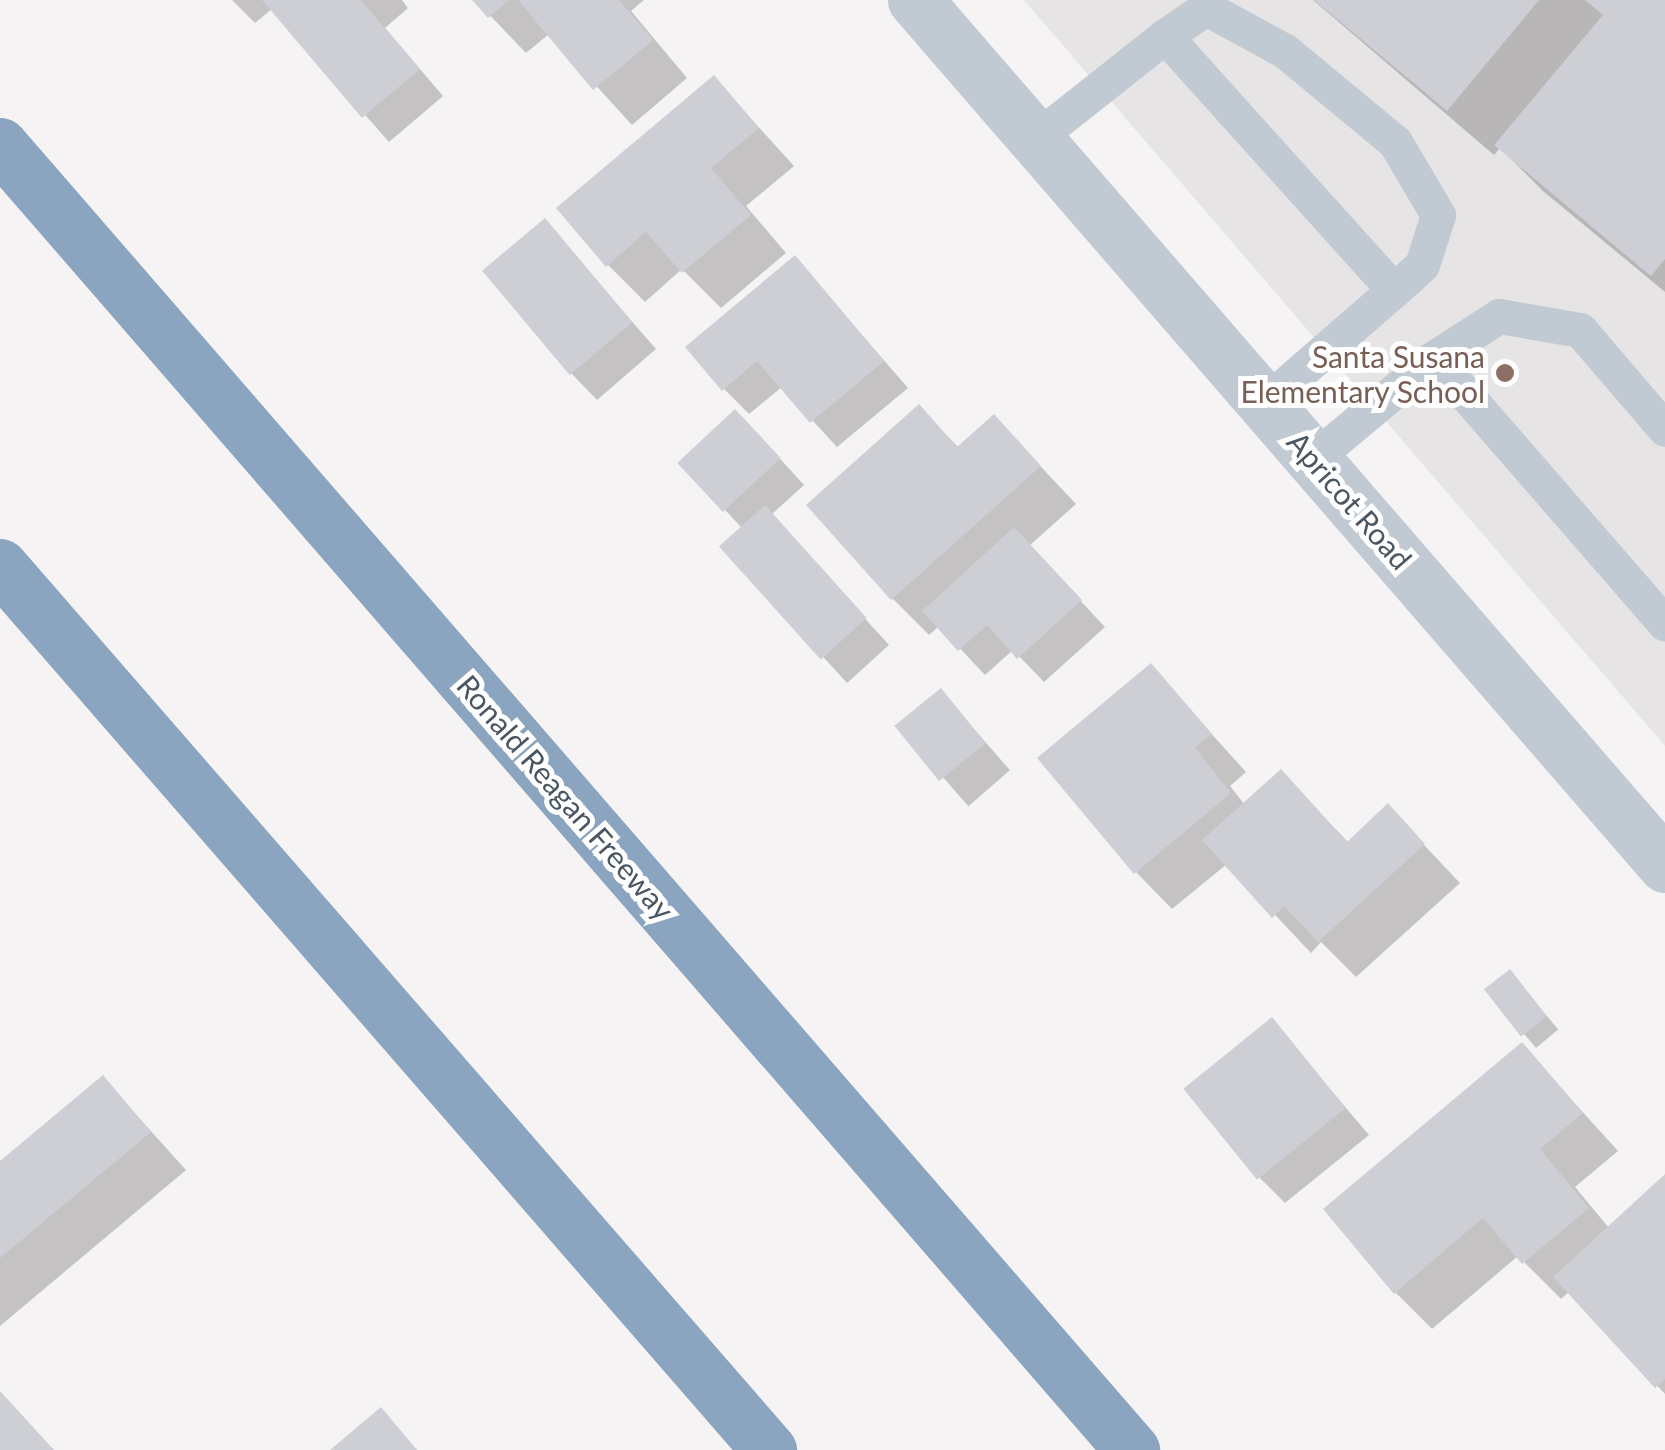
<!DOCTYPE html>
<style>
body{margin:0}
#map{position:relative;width:1665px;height:1450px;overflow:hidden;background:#f5f3f3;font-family:Lato,sans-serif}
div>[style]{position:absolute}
.education>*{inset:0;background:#e6e4e5}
.shadow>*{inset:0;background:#0003;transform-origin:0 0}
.building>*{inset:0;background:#cdcfd5;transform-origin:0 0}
.service>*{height:35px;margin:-17.5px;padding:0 17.5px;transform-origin:17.5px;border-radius:17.5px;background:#c1cad2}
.minor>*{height:55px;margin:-27.5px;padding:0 27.5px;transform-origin:27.5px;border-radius:27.5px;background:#c1cad2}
.motorway>*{height:55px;margin:-27.5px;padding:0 27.5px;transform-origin:27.5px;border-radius:27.5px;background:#8ba5c1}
.dots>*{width:28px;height:28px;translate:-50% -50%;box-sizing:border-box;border:5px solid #fff;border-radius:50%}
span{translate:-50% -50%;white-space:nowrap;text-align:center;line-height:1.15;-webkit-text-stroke:10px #fff;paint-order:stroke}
.education-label{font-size:30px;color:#785e54}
.right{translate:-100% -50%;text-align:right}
.street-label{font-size:30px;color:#4a5661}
</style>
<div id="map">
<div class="education">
<i style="clip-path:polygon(1024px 0,1665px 0,1665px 746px)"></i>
</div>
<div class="shadow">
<i style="clip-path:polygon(232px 0,402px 0,408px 8px,385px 28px,443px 96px,389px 142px,272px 9px,255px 23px)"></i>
<i style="clip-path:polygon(475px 0,644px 0,631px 11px,687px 78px,632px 125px,549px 34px,526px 53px)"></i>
<i style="clip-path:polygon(1313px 0,1665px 0,1665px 292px,1543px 191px,1500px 148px,1494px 155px)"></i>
<i style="clip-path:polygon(714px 78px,794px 166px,746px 206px,786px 253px,721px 308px,682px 269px,645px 302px,608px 265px)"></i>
<i style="clip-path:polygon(545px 222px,656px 349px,597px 400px,572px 374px)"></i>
<i style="clip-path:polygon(795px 258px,908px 388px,837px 447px,782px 387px,749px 414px,724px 389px)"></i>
<i style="clip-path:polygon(919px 408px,959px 448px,994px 417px,1076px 504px,1029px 546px,1105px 627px,1044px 682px,1013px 650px,985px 675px,939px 626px,929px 635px,892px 598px)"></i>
<i style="clip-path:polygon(761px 438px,804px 485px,771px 515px,889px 645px,847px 683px,722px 546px,742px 528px,681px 463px)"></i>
<i style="clip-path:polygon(1151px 667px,1246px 772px,1230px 786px,1245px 805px,1281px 773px,1349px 843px,1388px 807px,1460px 883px,1356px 977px,1321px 942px,1311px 953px,1227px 864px,1172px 909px,1136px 872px)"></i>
<i style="left:941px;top:691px;width:105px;height:55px;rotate:49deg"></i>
<i style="left:1510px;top:972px;width:75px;height:29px;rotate:50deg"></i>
<i style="clip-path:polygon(1272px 1021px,1369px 1135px,1285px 1203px,1260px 1178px)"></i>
<i style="clip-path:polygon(1522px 1045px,1618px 1151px,1575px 1187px,1609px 1228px,1665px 1177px,1665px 1394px,1570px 1291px,1561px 1299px,1518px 1256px,1432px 1329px,1395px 1292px)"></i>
<i style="clip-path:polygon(103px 1078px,186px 1170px,0 1326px,0 1164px)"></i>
</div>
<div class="building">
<i style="clip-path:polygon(262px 0,361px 0,420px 69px,362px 118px)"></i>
<i style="clip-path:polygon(472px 0,509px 0,488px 18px)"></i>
<i style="clip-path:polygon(518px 0,619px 0,653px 40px,593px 90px)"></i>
<i style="clip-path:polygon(1314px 0,1539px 0,1447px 111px)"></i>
<i style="clip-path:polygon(1585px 0,1665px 0,1665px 259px,1651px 276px,1494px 145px,1603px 15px)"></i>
<i style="clip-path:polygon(714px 75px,759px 128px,711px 168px,751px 215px,682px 273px,646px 232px,606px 267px,556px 208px)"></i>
<i style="left:545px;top:218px;width:136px;height:82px;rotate:50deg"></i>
<i style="clip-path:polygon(795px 255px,884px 361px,810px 423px,757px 361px,722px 391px,685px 347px)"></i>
<i style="clip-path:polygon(919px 404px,957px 447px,994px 414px,1041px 466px,891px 600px,806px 505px)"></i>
<i style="left:735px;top:409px;width:67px;height:79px;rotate:47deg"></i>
<i style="left:765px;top:505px;width:152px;height:62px;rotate:48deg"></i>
<i style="clip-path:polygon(1014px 527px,1082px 600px,1017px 659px,987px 625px,958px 651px,922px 611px)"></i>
<i style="clip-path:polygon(1151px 663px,1212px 734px,1195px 748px,1231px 793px,1134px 874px,1037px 758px)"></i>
<i style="left:941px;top:688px;width:71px;height:60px;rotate:51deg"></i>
<i style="clip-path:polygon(1281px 769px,1347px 842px,1388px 803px,1425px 844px,1318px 942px,1284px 906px,1272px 918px,1202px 840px)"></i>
<i style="left:1510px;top:969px;width:60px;height:33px;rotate:52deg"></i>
<i style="left:1272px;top:1017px;width:117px;height:114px;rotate:51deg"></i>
<i style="clip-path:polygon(1522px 1042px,1583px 1113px,1540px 1149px,1589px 1208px,1522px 1264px,1483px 1218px,1394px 1294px,1323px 1209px)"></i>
<i style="clip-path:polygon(103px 1075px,151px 1132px,0 1258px,0 1161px)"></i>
<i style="clip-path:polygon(1665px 1174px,1665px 1379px,1655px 1388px,1553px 1277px)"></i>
<i style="clip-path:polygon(0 1391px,54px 1450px,0 1450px)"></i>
<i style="clip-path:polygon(381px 1407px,417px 1450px,330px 1450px)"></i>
</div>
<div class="service">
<i style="left:1165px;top:36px;width:50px;rotate:-34.3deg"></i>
<i style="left:1206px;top:8px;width:90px;rotate:28.6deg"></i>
<i style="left:1285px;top:51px;width:143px;rotate:39.6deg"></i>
<i style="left:1395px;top:142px;width:85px;rotate:59.5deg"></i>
<i style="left:1438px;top:215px;width:52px;rotate:107.7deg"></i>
<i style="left:1422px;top:265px;width:38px;rotate:138deg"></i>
<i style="left:1036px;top:138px;width:164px;rotate:-38.3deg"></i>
<i style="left:1165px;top:36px;width:342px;rotate:48deg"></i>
<i style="left:1394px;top:290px;width:171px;rotate:139deg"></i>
<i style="left:1434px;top:358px;width:352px;rotate:49deg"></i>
<i style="left:1314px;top:458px;width:156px;rotate:-39.8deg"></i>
<i style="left:1434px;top:358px;width:77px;rotate:-32.9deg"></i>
<i style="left:1499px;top:316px;width:82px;rotate:9.8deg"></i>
<i style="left:1580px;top:330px;width:130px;rotate:49.4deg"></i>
</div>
<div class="minor">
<i style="left:915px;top:0;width:1145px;rotate:49.07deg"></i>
</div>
<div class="motorway">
<i style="left:0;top:145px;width:1728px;rotate:49.06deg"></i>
<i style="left:0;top:566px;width:1172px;rotate:48.98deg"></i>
</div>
<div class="dots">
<i style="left:1505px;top:373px;background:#8d6e63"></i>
</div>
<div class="education-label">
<span class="right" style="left:1485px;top:373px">Santa Susana<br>Elementary School</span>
</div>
<div class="street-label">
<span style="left:1350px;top:500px;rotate:49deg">Apricot Road</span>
<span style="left:566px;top:797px;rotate:49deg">Ronald Reagan Freeway</span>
</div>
</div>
